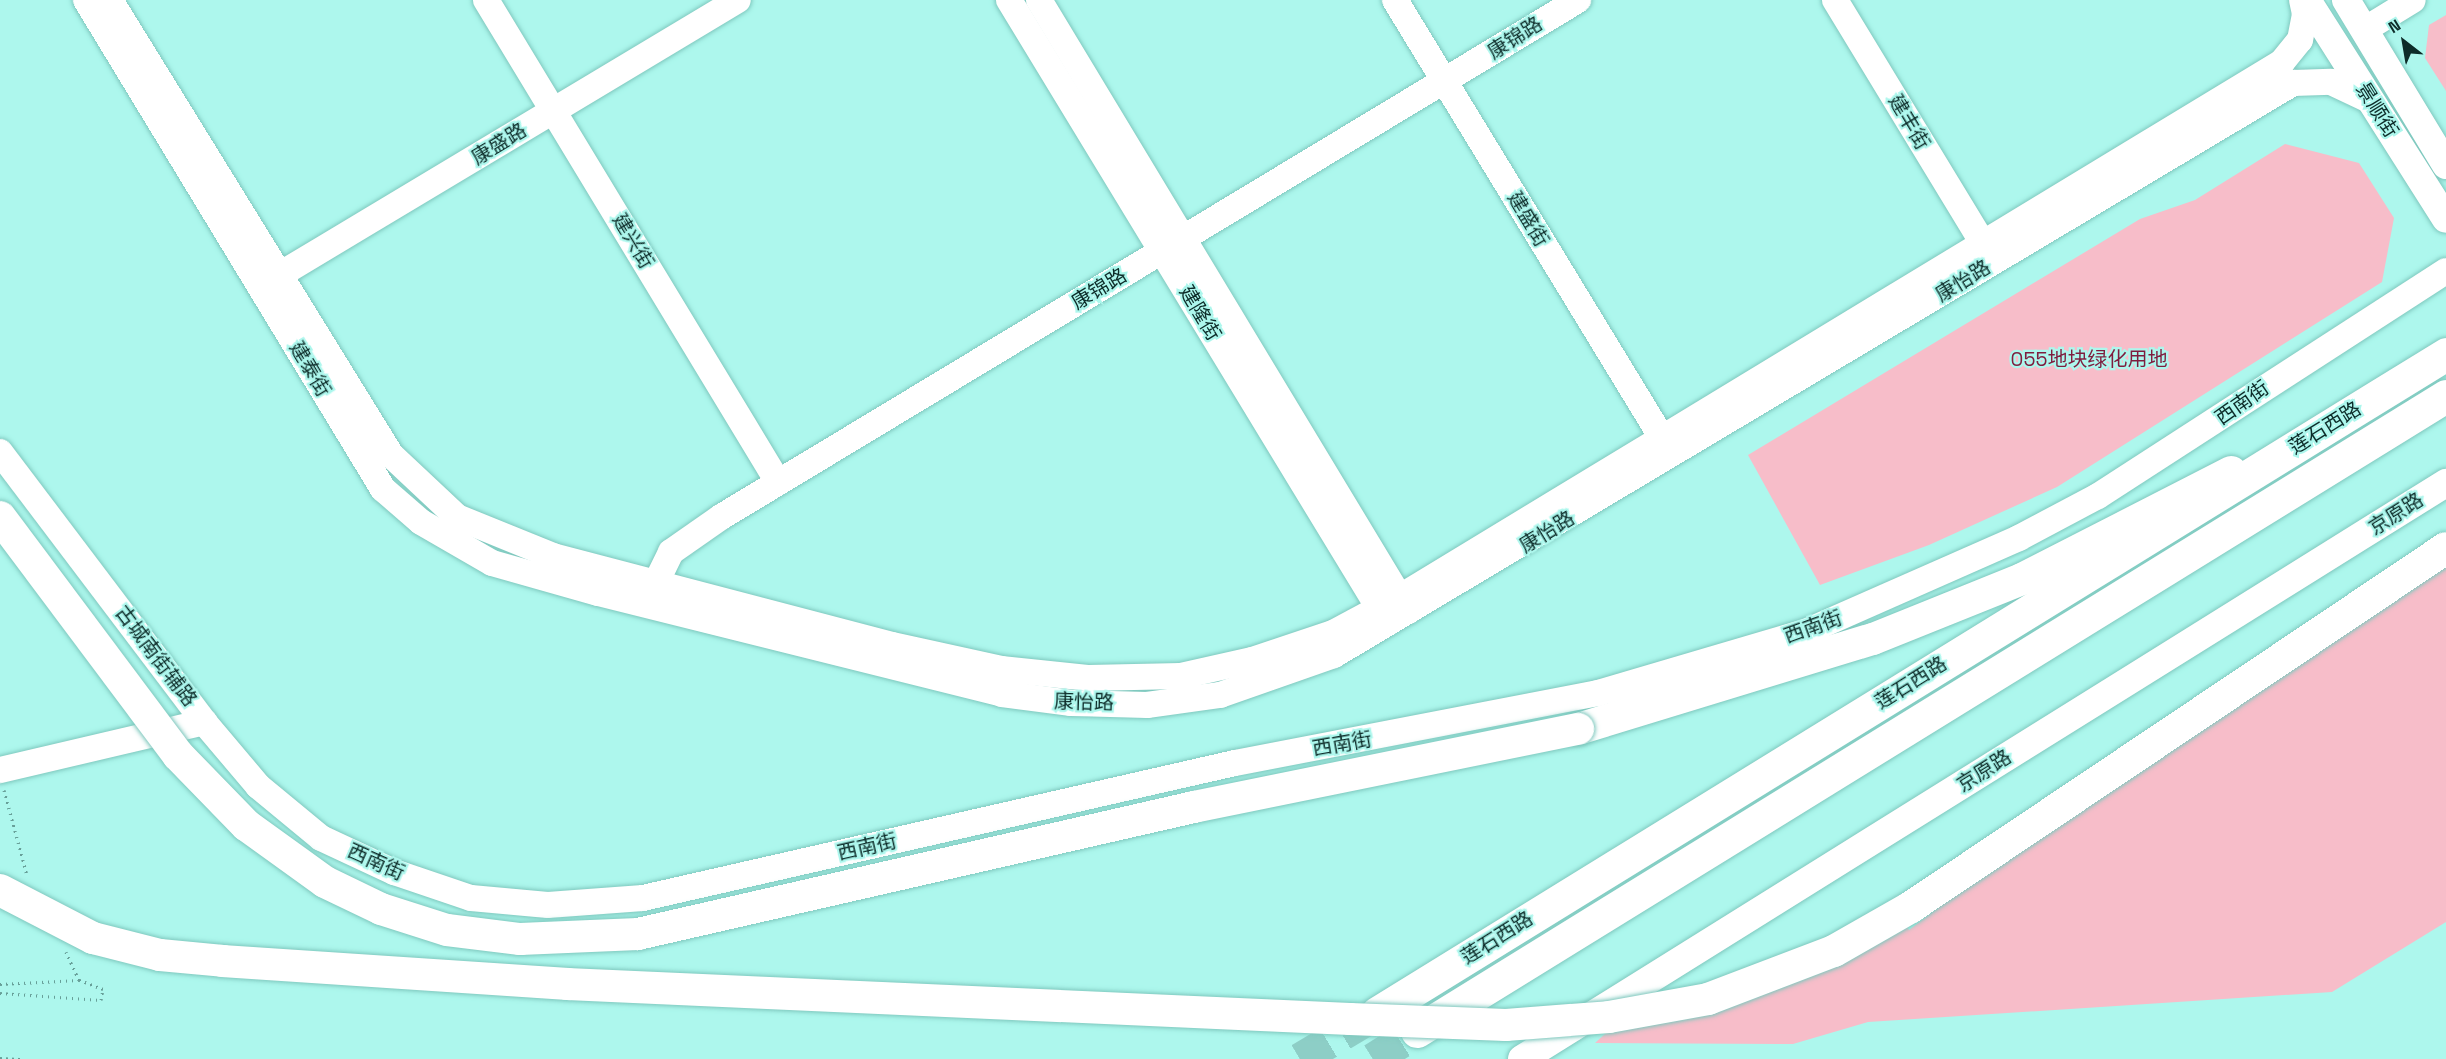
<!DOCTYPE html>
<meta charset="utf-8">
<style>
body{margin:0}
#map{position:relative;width:2446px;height:1059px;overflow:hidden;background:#adf7ed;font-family:"Space Grotesk","Noto Sans SC",sans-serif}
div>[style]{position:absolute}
.green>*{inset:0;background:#f7bdc9}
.trunk-tunnel>*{height:33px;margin-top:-16.5px;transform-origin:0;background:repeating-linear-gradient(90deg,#8dcec6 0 33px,transparent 0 49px)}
.path>*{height:3px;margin-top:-1.5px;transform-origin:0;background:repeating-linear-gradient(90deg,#679f98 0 1.5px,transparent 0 6px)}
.roads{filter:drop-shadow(0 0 2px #7fc8be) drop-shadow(0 0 2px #7fc8be)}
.tertiary>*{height:26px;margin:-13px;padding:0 13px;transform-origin:13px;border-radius:13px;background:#fff}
.secondary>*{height:28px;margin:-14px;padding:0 14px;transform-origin:14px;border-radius:14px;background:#fff}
.primary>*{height:32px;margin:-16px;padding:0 16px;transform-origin:16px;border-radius:16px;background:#fff}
.trunk>*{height:33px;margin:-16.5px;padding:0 16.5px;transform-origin:16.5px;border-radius:16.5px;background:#fff}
.bridges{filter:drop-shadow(0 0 2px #7fc8be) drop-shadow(0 0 2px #7fc8be)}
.primary-bridge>*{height:32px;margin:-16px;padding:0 16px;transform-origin:16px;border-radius:16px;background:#fff}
span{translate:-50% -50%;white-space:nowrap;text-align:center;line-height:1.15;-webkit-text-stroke:4.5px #adf7ed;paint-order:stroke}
.street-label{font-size:20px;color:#0d2c29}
.park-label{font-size:20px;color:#7f1d3e}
.north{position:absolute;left:2374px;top:12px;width:60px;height:60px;-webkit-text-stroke:4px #adf7ed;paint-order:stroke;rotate:329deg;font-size:16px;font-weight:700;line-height:24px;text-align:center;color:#0d2c29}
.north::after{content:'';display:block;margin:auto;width:21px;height:27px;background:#0d2c29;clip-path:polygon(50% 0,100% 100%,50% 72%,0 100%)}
</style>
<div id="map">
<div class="green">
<i style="clip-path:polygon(2446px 15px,2446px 91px,2425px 58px,2429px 25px)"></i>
<i style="clip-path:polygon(2285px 144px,2359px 163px,2394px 218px,2382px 282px,2057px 487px,1929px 545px,1820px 585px,1748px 455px,2140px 219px,2195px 200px)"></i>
<i style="clip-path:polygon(2446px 550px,2446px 922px,2332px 992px,1868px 1022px,1793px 1044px,1595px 1043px,1643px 999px,1769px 969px,1892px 903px,1909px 930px,2210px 700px)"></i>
</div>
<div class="trunk-tunnel">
<i style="left:1300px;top:1059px;width:90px;rotate:-30.9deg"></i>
<i style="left:1373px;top:1059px;width:51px;rotate:-32.1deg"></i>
</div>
<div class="path">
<i style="left:4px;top:790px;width:88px;rotate:74.9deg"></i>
<i style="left:0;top:984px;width:79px;rotate:-2.9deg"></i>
<i style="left:79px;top:980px;width:31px;rotate:-115deg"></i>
<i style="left:0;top:993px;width:101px;rotate:4deg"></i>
<i style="left:101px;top:1000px;width:11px;rotate:-80deg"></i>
<i style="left:103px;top:989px;width:26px;rotate:-159deg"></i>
<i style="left:0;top:1058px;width:20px;rotate:3deg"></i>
</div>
<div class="roads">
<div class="tertiary">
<i style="left:86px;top:0;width:572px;rotate:58.73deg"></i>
<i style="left:383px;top:489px;width:50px;rotate:41deg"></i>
<i style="left:421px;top:522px;width:82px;rotate:30deg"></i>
<i style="left:492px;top:563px;width:110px;rotate:15.8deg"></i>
<i style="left:598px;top:593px;width:416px;rotate:14deg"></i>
<i style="left:1002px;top:694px;width:70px;rotate:7.4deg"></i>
<i style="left:1071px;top:703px;width:76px;rotate:1.5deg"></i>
<i style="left:1147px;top:705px;width:74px;rotate:-7.8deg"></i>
<i style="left:1220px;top:695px;width:121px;rotate:-19.3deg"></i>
<i style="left:1334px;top:655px;width:1117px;rotate:-30.81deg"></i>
<i style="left:2293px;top:83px;width:38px;rotate:-2deg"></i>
<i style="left:2331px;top:82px;width:44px;rotate:25.4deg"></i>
<i style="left:110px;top:0;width:535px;rotate:58.3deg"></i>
<i style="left:391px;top:455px;width:91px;rotate:43.2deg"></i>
<i style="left:457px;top:517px;width:104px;rotate:22.1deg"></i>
<i style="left:553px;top:556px;width:350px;rotate:14.7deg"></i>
<i style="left:892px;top:645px;width:112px;rotate:12.4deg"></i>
<i style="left:1001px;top:669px;width:87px;rotate:5.9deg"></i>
<i style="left:1088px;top:678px;width:93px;rotate:-1.2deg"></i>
<i style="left:1181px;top:676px;width:73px;rotate:-12.7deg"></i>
<i style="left:1252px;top:660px;width:85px;rotate:-18.4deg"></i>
<i style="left:1333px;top:633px;width:76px;rotate:-28.2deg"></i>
<i style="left:1400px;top:597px;width:1032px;rotate:-31.24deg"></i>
<i style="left:2282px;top:62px;width:28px;rotate:-51deg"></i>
<i style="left:2300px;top:40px;width:26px;rotate:-79deg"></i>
<i style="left:2305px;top:14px;width:14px;rotate:-102deg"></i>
<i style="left:486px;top:0;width:564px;rotate:58.79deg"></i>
<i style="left:1009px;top:0;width:729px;rotate:58.69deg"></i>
<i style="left:1039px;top:0;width:714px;rotate:58.87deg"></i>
<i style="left:1395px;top:0;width:513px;rotate:58.63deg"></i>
<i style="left:1835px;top:0;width:285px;rotate:58.7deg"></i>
<i style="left:2364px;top:30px;width:57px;rotate:-31.5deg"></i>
<i style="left:266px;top:283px;width:550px;rotate:-30.95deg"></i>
<i style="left:0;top:452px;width:338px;rotate:52.9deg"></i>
<i style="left:204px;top:722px;width:84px;rotate:49.8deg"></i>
<i style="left:258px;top:786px;width:82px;rotate:39.5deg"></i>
<i style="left:321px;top:838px;width:81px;rotate:25deg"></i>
<i style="left:394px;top:872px;width:81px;rotate:18.7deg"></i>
<i style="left:471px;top:898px;width:77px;rotate:5.2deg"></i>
<i style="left:548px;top:905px;width:95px;rotate:-4.2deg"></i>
<i style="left:643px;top:898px;width:607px;rotate:-12.85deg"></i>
<i style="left:1235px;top:763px;width:370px;rotate:-10.9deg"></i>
<i style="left:1598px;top:693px;width:219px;rotate:-16.4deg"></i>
<i style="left:1808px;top:631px;width:231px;rotate:-23.8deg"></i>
<i style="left:2019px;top:538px;width:89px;rotate:-28deg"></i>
<i style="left:2098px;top:496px;width:414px;rotate:-32.9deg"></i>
<i style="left:649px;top:597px;width:50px;rotate:-63.9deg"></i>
<i style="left:671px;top:552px;width:61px;rotate:-35deg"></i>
<i style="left:721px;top:517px;width:1001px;rotate:-31.1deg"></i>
<i style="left:0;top:770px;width:210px;rotate:-13.2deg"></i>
</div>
<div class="secondary">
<i style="left:2307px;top:0;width:259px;rotate:57.6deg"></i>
<i style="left:2346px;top:0;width:193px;rotate:58.8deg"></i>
<i style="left:1522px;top:1059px;width:1089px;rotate:-31.94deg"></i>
</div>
<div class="primary">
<i style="left:1578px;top:729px;width:308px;rotate:-17deg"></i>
<i style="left:1873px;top:639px;width:161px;rotate:-21.9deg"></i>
<i style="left:2022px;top:579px;width:235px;rotate:-27.1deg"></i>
</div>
<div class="trunk">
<i style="left:1377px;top:1013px;width:1256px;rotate:-31.65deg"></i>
<i style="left:1417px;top:1031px;width:1209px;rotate:-31.68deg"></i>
</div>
</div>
<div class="bridges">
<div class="primary-bridge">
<i style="left:0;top:517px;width:297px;rotate:53.2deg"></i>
<i style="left:178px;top:755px;width:98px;rotate:45.8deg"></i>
<i style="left:246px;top:825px;width:97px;rotate:35.8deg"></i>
<i style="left:325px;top:882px;width:62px;rotate:25.7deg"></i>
<i style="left:381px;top:909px;width:69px;rotate:17.7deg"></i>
<i style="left:447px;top:930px;width:74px;rotate:7deg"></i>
<i style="left:520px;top:939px;width:118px;rotate:-2.4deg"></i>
<i style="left:638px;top:934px;width:570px;rotate:-12.87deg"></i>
<i style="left:1194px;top:807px;width:392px;rotate:-11.5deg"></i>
<i style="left:0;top:890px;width:105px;rotate:27.3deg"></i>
<i style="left:93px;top:938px;width:69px;rotate:14.2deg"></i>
<i style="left:160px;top:955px;width:63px;rotate:5.4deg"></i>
<i style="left:223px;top:961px;width:345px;rotate:3.8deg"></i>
<i style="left:567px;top:984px;width:784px;rotate:2.56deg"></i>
<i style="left:1350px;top:1019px;width:156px;rotate:2.2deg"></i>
<i style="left:1506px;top:1025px;width:103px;rotate:-4.4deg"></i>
<i style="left:1609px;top:1017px;width:101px;rotate:-10.3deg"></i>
<i style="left:1708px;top:999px;width:135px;rotate:-20.9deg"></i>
<i style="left:1834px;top:951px;width:89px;rotate:-29.7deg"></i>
<i style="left:1911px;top:907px;width:644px;rotate:-33.86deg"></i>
</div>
</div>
<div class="street-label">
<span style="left:1515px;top:38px;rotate:-32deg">康锦路</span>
<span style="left:2377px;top:110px;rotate:58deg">景顺街</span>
<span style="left:1909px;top:122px;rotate:59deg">建丰街</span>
<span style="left:499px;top:144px;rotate:-31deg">康盛路</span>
<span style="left:1528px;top:219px;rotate:59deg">建盛街</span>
<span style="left:633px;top:241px;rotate:59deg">建兴街</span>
<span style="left:1963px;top:281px;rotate:-31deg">康怡路</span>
<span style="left:1099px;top:289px;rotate:-31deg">康锦路</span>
<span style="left:1200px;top:313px;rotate:59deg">建隆街</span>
<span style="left:310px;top:369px;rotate:59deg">建泰街</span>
<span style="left:2242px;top:403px;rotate:-35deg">西南街</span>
<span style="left:2325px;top:428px;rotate:-32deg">莲石西路</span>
<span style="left:2396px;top:514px;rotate:-32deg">京原路</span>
<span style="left:1547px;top:532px;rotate:-31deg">康怡路</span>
<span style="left:1813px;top:627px;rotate:-20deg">西南街</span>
<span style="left:156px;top:656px;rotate:53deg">古城南街辅路</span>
<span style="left:1911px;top:683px;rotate:-32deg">莲石西路</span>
<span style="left:1084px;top:702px;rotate:2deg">康怡路</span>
<span style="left:1342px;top:744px;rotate:-10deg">西南街</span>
<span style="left:1984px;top:771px;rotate:-32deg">京原路</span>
<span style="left:867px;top:847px;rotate:-13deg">西南街</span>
<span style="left:376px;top:862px;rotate:24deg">西南街</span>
<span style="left:1497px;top:938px;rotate:-32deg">莲石西路</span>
</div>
<div class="park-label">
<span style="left:2089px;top:359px">055地块绿化用地</span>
</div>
<div class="north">N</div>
</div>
